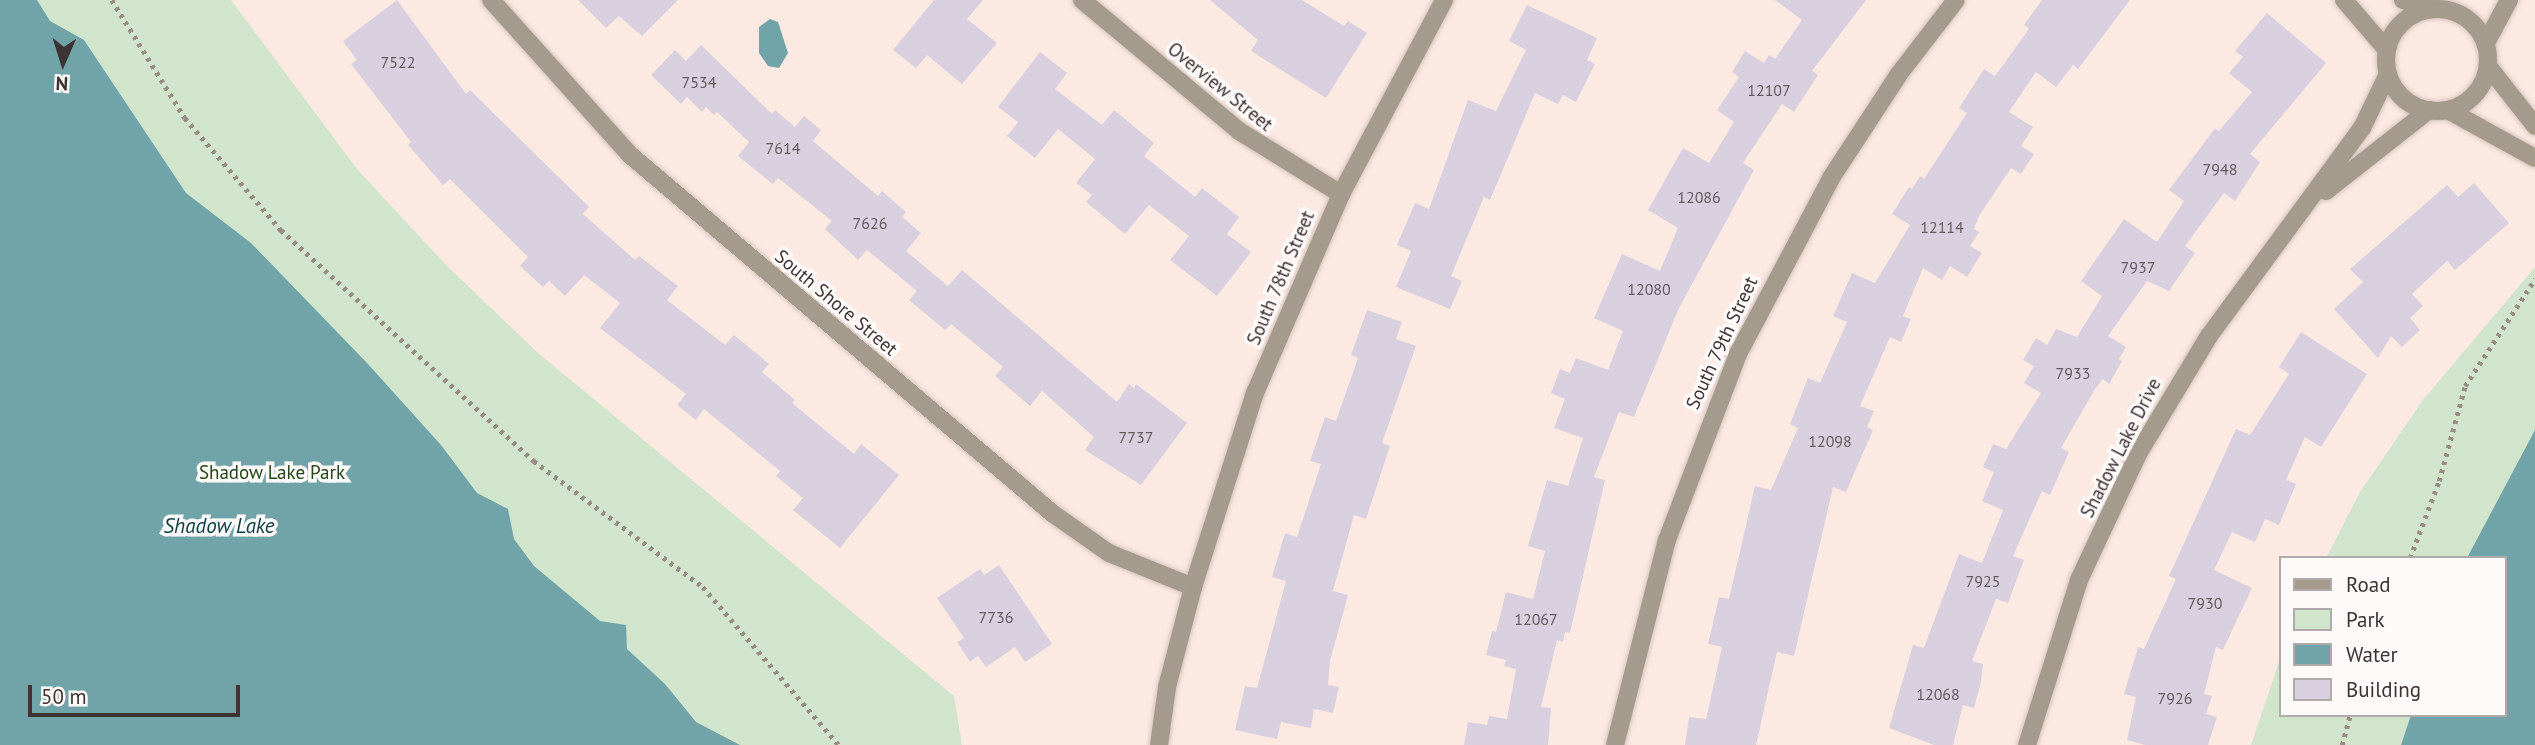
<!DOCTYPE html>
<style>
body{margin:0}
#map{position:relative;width:2535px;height:745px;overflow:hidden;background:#fce9e2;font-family:"PT Sans",sans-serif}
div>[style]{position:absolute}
.green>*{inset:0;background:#d1e5cd}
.water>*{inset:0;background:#70a4a9}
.building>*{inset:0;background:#d9d0df}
.path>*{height:4.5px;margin-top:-2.25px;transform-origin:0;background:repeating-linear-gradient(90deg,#998c87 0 3.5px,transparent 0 8.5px)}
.roads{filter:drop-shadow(0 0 2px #d6c5bf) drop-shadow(0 0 2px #d6c5bf)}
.minor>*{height:18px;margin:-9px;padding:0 9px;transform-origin:9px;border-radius:9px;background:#a59b8c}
.minor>.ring{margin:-9px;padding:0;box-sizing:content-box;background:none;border:18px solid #a59b8c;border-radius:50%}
span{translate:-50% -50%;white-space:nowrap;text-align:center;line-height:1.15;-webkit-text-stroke:7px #fefaf9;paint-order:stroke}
.number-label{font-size:16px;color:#635b5d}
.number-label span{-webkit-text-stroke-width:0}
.street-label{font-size:19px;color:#3c3432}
.park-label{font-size:19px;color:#21471a}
.water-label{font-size:21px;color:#0c3e42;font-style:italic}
.legend{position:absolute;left:2279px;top:556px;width:228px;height:161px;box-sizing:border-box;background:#fefaf9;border:2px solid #b0aba9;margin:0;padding:9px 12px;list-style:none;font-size:21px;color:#3c3432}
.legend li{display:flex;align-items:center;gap:14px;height:35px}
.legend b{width:35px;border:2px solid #b0aba9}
.north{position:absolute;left:28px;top:28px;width:70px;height:70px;-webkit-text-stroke:5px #fefaf9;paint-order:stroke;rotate:183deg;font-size:19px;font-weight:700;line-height:28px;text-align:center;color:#3c3432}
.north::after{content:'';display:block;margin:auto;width:24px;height:32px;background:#3c3432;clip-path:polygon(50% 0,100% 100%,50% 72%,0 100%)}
.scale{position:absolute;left:28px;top:685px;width:212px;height:32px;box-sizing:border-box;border:4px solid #3c3432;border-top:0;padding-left:9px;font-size:21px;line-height:24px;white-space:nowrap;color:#3c3432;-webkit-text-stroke:5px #fefaf9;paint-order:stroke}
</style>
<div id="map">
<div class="green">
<i style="clip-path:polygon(0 0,231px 0,357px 169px,446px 265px,538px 353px,954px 696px,962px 745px,0 745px)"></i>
<i style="clip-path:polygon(2535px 267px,2535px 745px,2251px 745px,2281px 656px,2281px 715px,2505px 715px,2505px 558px,2326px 558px,2360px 492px,2423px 400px)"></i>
</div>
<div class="water">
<i style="clip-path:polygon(0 0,37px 0,50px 21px,84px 40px,186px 193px,251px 243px,367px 363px,441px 445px,477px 493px,508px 509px,514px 539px,534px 566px,600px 621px,626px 625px,627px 649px,665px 684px,696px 722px,740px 745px,0 745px)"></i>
<i style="clip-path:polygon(770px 19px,778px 22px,788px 53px,779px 68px,768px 66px,759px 53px,759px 27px)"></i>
<i style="clip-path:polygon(2535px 430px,2535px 745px,2401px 745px,2411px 715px,2505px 715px,2505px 558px,2467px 558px)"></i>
</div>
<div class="building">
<i style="clip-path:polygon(397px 0,466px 94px,470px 90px,589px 207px,583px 214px,635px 260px,639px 256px,678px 286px,667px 300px,725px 345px,734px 335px,769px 364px,762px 372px,795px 400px,792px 403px,854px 454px,861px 444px,899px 475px,840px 548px,793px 510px,803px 498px,776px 476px,780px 471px,704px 409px,696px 420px,677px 405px,686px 394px,600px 328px,620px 303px,584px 275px,565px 296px,549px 281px,543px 287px,520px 266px,528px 257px,450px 179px,443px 185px,408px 145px,411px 142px,351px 64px,357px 60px,343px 41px)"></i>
<i style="clip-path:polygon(578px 0,678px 0,642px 36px,619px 16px,606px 28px)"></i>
<i style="clip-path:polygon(934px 0,983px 0,967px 19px,997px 43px,962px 84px,927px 55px,916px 68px,893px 50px)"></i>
<i style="clip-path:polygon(1210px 0,1302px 0,1344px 26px,1348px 21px,1367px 33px,1326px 98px,1251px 51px,1258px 40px)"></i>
<i style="clip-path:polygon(1775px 0,1866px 0,1812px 71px,1818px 75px,1794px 112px,1782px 104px,1743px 163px,1754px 170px,1679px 308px,1634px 417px,1619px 412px,1594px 477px,1605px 480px,1570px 633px,1565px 632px,1563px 642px,1557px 640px,1541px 707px,1551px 708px,1548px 745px,1464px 745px,1468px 722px,1487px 725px,1489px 716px,1507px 719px,1516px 669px,1504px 666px,1506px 660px,1486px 655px,1492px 631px,1496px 632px,1506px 592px,1533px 599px,1545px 551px,1528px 546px,1547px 480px,1568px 486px,1583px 438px,1554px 428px,1565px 399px,1551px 393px,1560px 369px,1570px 373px,1576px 358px,1608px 370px,1623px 331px,1594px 318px,1622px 254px,1660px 271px,1678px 228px,1648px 210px,1683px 148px,1709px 163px,1734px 122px,1717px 110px,1739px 77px,1732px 72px,1745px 51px,1764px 63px,1769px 55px,1775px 59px,1802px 20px)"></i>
<i style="clip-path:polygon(2042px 0,2130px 0,2078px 69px,2073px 65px,2056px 87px,2036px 72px,2009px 112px,2033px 127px,2021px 146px,2034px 154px,2021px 174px,2011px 168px,1979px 216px,1974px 229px,1979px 232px,1970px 246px,1982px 253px,1967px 277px,1950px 266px,1942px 280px,1923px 268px,1903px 316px,1911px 319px,1901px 342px,1890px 337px,1860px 406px,1874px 411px,1867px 427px,1873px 430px,1846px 492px,1833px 487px,1794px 656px,1777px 652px,1756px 745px,1685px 745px,1689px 717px,1706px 719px,1722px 647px,1708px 644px,1719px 597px,1729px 599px,1755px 486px,1771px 490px,1798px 428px,1790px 424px,1808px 378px,1820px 383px,1847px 322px,1833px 316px,1852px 273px,1875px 283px,1910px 225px,1892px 214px,1909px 187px,1912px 189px,1920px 176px,1924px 179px,1967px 113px,1959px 108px,1984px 69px,1995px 76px,2029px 29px,2024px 25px)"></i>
<i style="clip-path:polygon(1527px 5px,1597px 38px,1587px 60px,1595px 64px,1576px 102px,1563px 95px,1558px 104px,1535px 93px,1490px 200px,1484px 197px,1451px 276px,1462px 281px,1450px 309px,1396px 287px,1411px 251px,1397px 245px,1415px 203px,1429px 209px,1468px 100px,1496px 111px,1526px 50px,1509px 41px)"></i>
<i style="clip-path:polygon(2267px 13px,2326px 63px,2250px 154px,2260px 162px,2235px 201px,2224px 193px,2185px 246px,2195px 253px,2169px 291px,2147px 281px,2108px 336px,2126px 347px,2119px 359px,2122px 361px,2109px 384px,2103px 379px,2095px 389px,2061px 448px,2069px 452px,2050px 495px,2042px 491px,2013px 556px,2024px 560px,2008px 603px,1996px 599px,1972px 661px,1983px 664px,1981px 682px,1974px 708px,1963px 705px,1953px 745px,1934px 745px,1889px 728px,1913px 645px,1924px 648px,1959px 554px,1982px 563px,2003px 510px,1982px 501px,1994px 472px,1983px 467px,1993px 444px,2006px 449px,2041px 393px,2024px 383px,2034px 366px,2023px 360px,2036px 338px,2047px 345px,2056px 329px,2077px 337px,2102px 296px,2081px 281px,2124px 219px,2157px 242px,2184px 201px,2169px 190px,2215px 128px,2219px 131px,2252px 92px,2229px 73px,2243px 57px,2235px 51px)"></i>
<i style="clip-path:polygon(701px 45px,772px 114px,775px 110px,795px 127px,804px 116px,821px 130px,813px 141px,878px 196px,882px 191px,906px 212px,902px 217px,921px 233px,906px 251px,948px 286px,962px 270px,1117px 402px,1129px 384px,1134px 388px,1136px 384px,1187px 423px,1141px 485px,1085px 450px,1094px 437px,1042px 391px,1030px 406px,995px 376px,1003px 367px,951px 324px,945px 330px,909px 300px,917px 291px,867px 250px,858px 260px,825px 229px,832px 221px,778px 178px,773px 184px,738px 156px,749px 142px,717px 112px,714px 115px,706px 107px,702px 112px,687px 97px,681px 104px,651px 75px,675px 50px,686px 61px)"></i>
<i style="clip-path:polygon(1040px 52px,1067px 73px,1055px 89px,1102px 125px,1114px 110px,1154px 143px,1144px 156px,1195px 197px,1202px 188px,1239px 217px,1227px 234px,1251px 252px,1217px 296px,1170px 260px,1189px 236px,1149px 205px,1125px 234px,1086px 202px,1092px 195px,1076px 183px,1095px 159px,1058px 129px,1035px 158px,1007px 136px,1018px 122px,998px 107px)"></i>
<i style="clip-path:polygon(2474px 183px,2509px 223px,2455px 270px,2447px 261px,2412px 294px,2423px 306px,2410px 318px,2420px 330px,2402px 347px,2391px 336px,2378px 358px,2334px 309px,2363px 282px,2350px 269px,2447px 185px,2458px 197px)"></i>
<i style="clip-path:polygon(1367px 310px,1402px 322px,1396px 339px,1416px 346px,1382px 443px,1390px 446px,1366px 519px,1354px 515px,1333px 591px,1348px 595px,1330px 661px,1328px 685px,1339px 687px,1333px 713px,1314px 709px,1311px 728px,1281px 722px,1277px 739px,1235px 730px,1245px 686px,1257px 688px,1286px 581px,1272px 577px,1285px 533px,1297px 537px,1321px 464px,1310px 461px,1325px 417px,1336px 421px,1358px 358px,1351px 355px)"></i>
<i style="clip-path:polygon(2301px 332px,2367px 374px,2321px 447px,2305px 437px,2286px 480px,2296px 484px,2279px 525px,2265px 519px,2255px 542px,2232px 532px,2214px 570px,2252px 588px,2223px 650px,2216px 647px,2204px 694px,2212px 696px,2206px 714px,2217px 717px,2208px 745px,2145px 745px,2127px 740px,2136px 697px,2124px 694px,2138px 647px,2144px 649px,2176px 579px,2169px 576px,2236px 429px,2250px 435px,2289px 374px,2279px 367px)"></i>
<i style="clip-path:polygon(999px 565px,1052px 644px,1025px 662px,1015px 647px,986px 667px,978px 656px,970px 662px,957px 642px,964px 638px,937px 598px,980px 569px,984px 575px)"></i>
</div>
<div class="path">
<i style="left:112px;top:0;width:139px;rotate:58.3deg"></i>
<i style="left:185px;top:118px;width:148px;rotate:49.4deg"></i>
<i style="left:281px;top:230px;width:343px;rotate:42.4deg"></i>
<i style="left:534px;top:461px;width:211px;rotate:36.7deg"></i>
<i style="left:703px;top:587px;width:208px;rotate:49.3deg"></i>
<i style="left:2410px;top:558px;width:82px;rotate:-69.4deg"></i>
<i style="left:2439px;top:481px;width:98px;rotate:-74.7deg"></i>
<i style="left:2465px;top:386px;width:128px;rotate:-56.8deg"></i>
<i style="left:2342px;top:745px;width:31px;rotate:-75deg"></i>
</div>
<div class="roads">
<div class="minor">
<i style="left:491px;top:0;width:207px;rotate:48.1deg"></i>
<i style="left:629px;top:154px;width:555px;rotate:40.32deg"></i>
<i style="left:1052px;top:513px;width:70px;rotate:35.1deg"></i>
<i style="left:1109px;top:553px;width:91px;rotate:22deg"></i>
<i style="left:1082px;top:0;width:204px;rotate:39.8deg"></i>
<i style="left:1239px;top:131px;width:120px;rotate:31.7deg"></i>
<i style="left:2344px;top:0;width:66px;rotate:49.3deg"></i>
<i style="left:2403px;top:0;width:28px;rotate:18deg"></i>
<i class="ring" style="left:2386px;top:9px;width:84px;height:84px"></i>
<i style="left:2486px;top:43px;width:49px;rotate:-61.9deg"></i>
<i style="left:2488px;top:66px;width:76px;rotate:51.9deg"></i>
<i style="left:2448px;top:110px;width:99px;rotate:28.9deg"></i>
<i style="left:2326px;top:191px;width:131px;rotate:-38.2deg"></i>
<i style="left:1159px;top:745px;width:59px;rotate:-82.1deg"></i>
<i style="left:1167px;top:687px;width:103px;rotate:-75.4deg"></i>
<i style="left:1193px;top:587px;width:204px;rotate:-72.3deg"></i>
<i style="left:1255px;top:393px;width:217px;rotate:-66.6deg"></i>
<i style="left:1341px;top:194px;width:220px;rotate:-62deg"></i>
<i style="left:1615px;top:745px;width:211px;rotate:-75.8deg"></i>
<i style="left:1667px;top:540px;width:199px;rotate:-69.1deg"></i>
<i style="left:1738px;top:354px;width:199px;rotate:-62.1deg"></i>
<i style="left:1831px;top:178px;width:124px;rotate:-56.8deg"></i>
<i style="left:1899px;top:74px;width:93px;rotate:-52.4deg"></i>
<i style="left:2027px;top:745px;width:173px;rotate:-72.5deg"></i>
<i style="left:2079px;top:580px;width:139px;rotate:-64.9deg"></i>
<i style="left:2138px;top:454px;width:138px;rotate:-59deg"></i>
<i style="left:2209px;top:336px;width:258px;rotate:-53.7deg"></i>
<i style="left:2362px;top:128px;width:60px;rotate:-64.3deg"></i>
</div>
</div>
<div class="number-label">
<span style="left:398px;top:62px">7522</span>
<span style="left:699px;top:82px">7534</span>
<span style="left:1769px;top:90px">12107</span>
<span style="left:783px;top:148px">7614</span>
<span style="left:2220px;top:169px">7948</span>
<span style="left:1699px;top:197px">12086</span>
<span style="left:870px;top:223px">7626</span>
<span style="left:1942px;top:227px">12114</span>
<span style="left:2138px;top:267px">7937</span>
<span style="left:1649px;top:289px">12080</span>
<span style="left:2073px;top:373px">7933</span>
<span style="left:1136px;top:437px">7737</span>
<span style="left:1830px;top:441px">12098</span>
<span style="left:1983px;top:581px">7925</span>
<span style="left:2205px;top:603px">7930</span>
<span style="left:996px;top:617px">7736</span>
<span style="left:1536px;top:619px">12067</span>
<span style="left:1938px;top:694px">12068</span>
<span style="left:2175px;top:698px">7926</span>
</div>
<div class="street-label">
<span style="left:1220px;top:87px;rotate:39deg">Overview Street</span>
<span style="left:1281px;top:278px;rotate:-67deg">South 78th Street</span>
<span style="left:836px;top:303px;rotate:40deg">South Shore Street</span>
<span style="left:1722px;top:343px;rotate:-65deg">South 79th Street</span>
<span style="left:2121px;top:448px;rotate:-63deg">Shadow Lake Drive</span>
</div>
<div class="park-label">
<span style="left:272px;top:473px">Shadow Lake Park</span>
</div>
<div class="water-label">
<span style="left:219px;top:526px">Shadow Lake</span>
</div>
<ul class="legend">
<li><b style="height:9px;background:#a59b8c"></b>Road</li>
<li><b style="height:19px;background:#d1e5cd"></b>Park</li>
<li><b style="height:19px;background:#70a4a9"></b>Water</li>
<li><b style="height:19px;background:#d9d0df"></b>Building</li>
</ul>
<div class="north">N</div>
<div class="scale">50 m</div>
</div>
